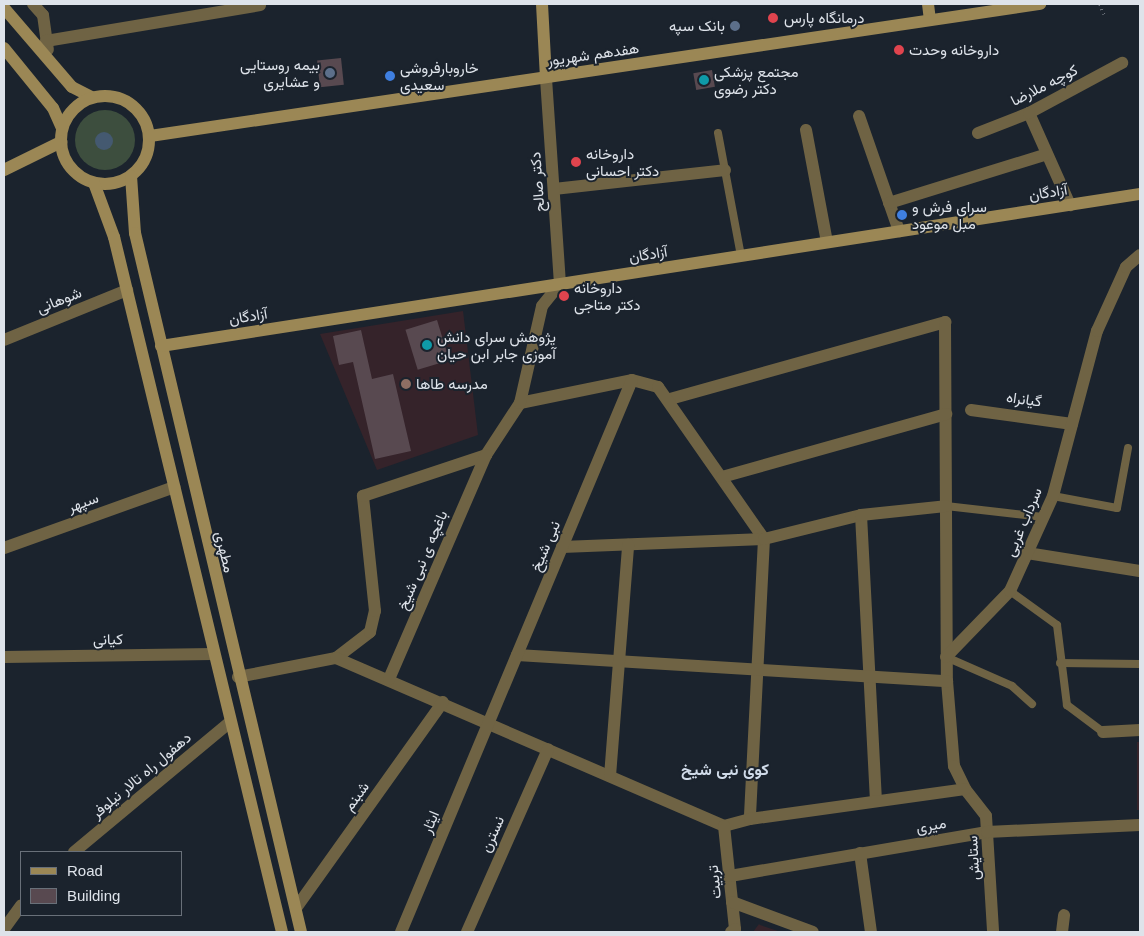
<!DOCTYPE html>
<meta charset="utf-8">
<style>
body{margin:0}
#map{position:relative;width:1144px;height:936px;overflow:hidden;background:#1b232d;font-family:Helvetica,Vazirmatn,sans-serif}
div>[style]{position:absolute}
.education>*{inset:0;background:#35232a;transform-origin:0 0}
.green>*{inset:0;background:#3d4e3e}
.round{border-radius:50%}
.water>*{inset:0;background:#445970}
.building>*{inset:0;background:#584950;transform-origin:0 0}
.path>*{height:2.5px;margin-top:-1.25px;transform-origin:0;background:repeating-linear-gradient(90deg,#6e747d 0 1px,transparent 0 5px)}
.lane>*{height:8px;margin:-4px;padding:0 4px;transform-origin:4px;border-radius:4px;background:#6f6344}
.street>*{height:12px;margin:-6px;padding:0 6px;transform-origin:6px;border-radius:6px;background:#6f6344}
.secondary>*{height:12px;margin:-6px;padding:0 6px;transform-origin:6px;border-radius:6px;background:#9b8755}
.secondary>.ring{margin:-6px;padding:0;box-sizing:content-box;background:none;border:12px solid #9b8755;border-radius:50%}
.dots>*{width:14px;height:14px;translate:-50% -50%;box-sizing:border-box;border:2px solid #1b232d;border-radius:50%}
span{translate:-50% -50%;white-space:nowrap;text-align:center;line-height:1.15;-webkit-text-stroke:4px #1b232d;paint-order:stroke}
.poi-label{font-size:15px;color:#dee3ea}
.left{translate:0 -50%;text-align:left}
.right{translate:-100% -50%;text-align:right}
.street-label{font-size:15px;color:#dee3ea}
.neighbourhood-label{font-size:16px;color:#d0dbe9;font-weight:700}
.frame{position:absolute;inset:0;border:5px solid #dee3ea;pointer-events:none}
.legend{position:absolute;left:20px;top:851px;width:162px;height:65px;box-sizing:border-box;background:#1b232d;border:1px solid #697079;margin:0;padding:6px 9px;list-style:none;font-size:15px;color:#dee3ea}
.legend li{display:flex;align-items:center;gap:10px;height:25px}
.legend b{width:25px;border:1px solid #697079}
</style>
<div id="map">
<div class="education">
<i style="clip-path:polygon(463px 311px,478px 435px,377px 470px,320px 334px)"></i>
<i style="left:1140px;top:742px;width:68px;height:3px;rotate:90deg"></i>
<i style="clip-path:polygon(759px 924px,760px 925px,781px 932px,753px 932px)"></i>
</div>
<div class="green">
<i class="round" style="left:75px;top:110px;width:60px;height:60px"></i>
</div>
<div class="water">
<i class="round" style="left:95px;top:132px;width:18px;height:18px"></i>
</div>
<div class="building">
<i style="left:341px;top:58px;width:27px;height:24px;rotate:84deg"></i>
<i style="left:712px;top:70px;width:17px;height:19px;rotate:80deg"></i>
<i style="left:437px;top:320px;width:42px;height:33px;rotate:73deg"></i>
<i style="clip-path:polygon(361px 330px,372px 379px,393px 374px,411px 451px,375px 459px,353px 362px,339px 365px,333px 336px)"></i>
</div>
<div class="path">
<i style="left:1100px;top:4px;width:11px;rotate:68deg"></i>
</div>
<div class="lane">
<i style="left:718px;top:133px;width:125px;rotate:79.4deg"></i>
<i style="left:1053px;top:496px;width:65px;rotate:10.6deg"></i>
<i style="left:1117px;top:508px;width:61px;rotate:-79.6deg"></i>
<i style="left:946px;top:506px;width:98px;rotate:6.5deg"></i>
<i style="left:1010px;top:591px;width:58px;rotate:35.9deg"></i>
<i style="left:1057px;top:625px;width:81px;rotate:82.9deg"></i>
<i style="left:1067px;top:705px;width:45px;rotate:36.9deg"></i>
<i style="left:946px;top:657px;width:72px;rotate:23.7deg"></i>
<i style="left:1012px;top:686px;width:27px;rotate:42deg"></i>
<i style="left:1060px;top:663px;width:80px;rotate:0.7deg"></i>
</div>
<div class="street">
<i style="left:33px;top:4px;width:15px;rotate:48deg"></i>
<i style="left:43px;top:15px;width:35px;rotate:82deg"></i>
<i style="left:46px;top:41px;width:217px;rotate:-9.5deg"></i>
<i style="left:1029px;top:113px;width:101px;rotate:66deg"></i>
<i style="left:859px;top:116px;width:122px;rotate:70.8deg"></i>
<i style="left:806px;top:130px;width:114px;rotate:79.4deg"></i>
<i style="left:978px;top:133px;width:55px;rotate:-21.4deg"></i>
<i style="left:1029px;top:113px;width:106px;rotate:-28.3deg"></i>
<i style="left:554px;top:189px;width:172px;rotate:-6.3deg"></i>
<i style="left:889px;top:203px;width:165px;rotate:-17.2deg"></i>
<i style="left:4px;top:340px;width:133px;rotate:-22.1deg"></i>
<i style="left:670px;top:399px;width:286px;rotate:-15.6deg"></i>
<i style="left:945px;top:322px;width:359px;rotate:89.7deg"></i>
<i style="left:947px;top:681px;width:85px;rotate:85.3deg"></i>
<i style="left:954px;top:766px;width:25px;rotate:64deg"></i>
<i style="left:965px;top:789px;width:34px;rotate:52deg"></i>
<i style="left:986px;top:816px;width:116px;rotate:86.5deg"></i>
<i style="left:520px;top:403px;width:114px;rotate:-11.6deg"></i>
<i style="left:632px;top:380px;width:27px;rotate:15deg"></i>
<i style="left:658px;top:387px;width:185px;rotate:55.1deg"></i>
<i style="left:764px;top:539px;width:280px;rotate:92.9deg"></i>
<i style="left:971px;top:410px;width:102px;rotate:7.9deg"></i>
<i style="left:722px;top:477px;width:233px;rotate:-15.7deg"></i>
<i style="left:861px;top:515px;width:286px;rotate:87deg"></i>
<i style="left:562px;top:547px;width:202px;rotate:-2.3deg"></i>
<i style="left:764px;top:539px;width:100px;rotate:-13.9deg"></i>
<i style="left:861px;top:515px;width:85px;rotate:-6deg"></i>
<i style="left:4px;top:548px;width:181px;rotate:-19.7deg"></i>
<i style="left:1027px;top:553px;width:114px;rotate:9.1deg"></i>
<i style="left:517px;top:655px;width:431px;rotate:3.5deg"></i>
<i style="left:4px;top:657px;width:209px;rotate:-0.8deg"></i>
<i style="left:946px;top:657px;width:92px;rotate:-45.9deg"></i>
<i style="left:1010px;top:591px;width:104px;rotate:-65.6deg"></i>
<i style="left:1053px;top:496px;width:171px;rotate:-75.1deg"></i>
<i style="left:1097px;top:331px;width:70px;rotate:-65.6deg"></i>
<i style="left:1126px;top:267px;width:18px;rotate:-41deg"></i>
<i style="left:336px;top:658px;width:43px;rotate:-37.4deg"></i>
<i style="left:370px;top:632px;width:22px;rotate:-77deg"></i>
<i style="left:375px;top:611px;width:116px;rotate:-96deg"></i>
<i style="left:363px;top:496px;width:130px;rotate:-18.4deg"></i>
<i style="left:486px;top:455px;width:62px;rotate:-56.8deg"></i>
<i style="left:520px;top:403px;width:99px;rotate:-77.2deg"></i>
<i style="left:542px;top:306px;width:28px;rotate:-51deg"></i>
<i style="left:560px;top:284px;width:207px;rotate:-93.9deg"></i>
<i style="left:238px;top:677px;width:100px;rotate:-11deg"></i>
<i style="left:336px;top:658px;width:423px;rotate:23.4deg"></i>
<i style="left:389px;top:679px;width:244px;rotate:-66.6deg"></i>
<i style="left:1103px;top:732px;width:37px;rotate:-3deg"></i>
<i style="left:610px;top:776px;width:232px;rotate:-85.5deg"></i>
<i style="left:724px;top:826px;width:27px;rotate:-15deg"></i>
<i style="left:750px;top:819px;width:217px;rotate:-7.9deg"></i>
<i style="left:724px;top:826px;width:104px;rotate:83.9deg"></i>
<i style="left:735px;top:929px;width:5px;rotate:143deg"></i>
<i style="left:74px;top:852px;width:203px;rotate:-39.8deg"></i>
<i style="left:860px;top:853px;width:80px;rotate:82.1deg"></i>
<i style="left:730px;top:876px;width:261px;rotate:-9.7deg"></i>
<i style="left:987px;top:832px;width:153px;rotate:-2.6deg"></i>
<i style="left:732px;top:902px;width:86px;rotate:20.3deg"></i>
<i style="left:296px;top:908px;width:253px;rotate:-54.5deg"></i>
<i style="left:4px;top:929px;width:29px;rotate:-54deg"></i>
<i style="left:401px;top:932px;width:598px;rotate:-67.29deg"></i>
<i style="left:467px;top:932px;width:200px;rotate:-66.1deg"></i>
<i style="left:1062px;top:932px;width:17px;rotate:-83deg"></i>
</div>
<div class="secondary">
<i style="left:542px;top:4px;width:73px;rotate:86.9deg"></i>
<i style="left:928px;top:4px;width:16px;rotate:83deg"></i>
<i style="left:4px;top:8px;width:104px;rotate:49.3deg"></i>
<i style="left:72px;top:87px;width:22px;rotate:27deg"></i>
<i style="left:4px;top:48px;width:77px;rotate:50.8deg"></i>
<i style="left:53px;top:108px;width:22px;rotate:66deg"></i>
<i class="ring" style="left:61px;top:96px;width:76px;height:76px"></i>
<i style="left:150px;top:136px;width:900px;rotate:-8.44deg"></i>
<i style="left:4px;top:170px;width:64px;rotate:-26.2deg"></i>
<i style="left:131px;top:176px;width:57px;rotate:86deg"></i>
<i style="left:135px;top:233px;width:718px;rotate:76.64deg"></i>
<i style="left:94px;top:183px;width:58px;rotate:69.7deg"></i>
<i style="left:114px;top:237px;width:715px;rotate:76.41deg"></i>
<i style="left:161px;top:346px;width:991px;rotate:-8.83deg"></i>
</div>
<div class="dots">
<i style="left:773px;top:18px;background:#e0444e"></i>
<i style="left:735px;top:26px;background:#5c6f8a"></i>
<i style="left:899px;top:50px;background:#e0444e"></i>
<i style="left:330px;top:73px;background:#5c6f8a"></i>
<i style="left:390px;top:76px;background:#3f7fe0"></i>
<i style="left:704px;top:80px;background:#0f9aa8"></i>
<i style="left:576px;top:162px;background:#e0444e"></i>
<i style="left:902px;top:215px;background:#3f7fe0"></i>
<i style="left:564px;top:296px;background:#e0444e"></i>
<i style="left:427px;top:345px;background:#0f9aa8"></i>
<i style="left:406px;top:384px;background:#8d6e63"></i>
</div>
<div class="poi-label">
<span class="left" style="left:784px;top:18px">درمانگاه پارس</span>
<span class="right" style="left:725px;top:26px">بانک سپه</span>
<span class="left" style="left:909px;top:50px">داروخانه وحدت</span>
<span class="right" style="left:320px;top:73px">بیمه روستایی<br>و عشایری</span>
<span class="left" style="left:400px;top:76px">خاروبارفروشی<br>سعیدی</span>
<span class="left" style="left:714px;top:80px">مجتمع پزشکی<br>دکتر رضوی</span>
<span class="left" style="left:586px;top:162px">داروخانه<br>دکتر احسانی</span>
<span class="left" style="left:912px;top:215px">سرای فرش و<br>مبل موعود</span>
<span class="left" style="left:574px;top:296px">داروخانه<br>دکتر متاجی</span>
<span class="left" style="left:437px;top:345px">پژوهش سرای دانش<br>آموزی جابر ابن حیان</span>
<span class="left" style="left:416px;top:384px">مدرسه طاها</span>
</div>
<div class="street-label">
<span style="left:593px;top:54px;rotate:-8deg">هفدهم شهریور</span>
<span style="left:1044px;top:85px;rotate:-27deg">کوچه ملارضا</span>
<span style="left:537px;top:182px;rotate:-94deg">دکتر صالح</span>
<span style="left:1048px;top:192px;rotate:-9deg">آزادگان</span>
<span style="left:648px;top:254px;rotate:-9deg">آزادگان</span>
<span style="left:59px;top:300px;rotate:-22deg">شوهانی</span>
<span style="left:248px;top:316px;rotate:-9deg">آزادگان</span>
<span style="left:1024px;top:399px;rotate:8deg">گیانراه</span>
<span style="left:83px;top:502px;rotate:-20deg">سپهر</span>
<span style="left:1023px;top:522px;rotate:-67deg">سرداب غربی</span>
<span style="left:545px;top:546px;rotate:-67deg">نبی شیخ</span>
<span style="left:225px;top:552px;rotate:77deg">مطهری</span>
<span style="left:422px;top:560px;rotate:-67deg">باغچه ی نبی شیخ</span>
<span style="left:108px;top:639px;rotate:-1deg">کیانی</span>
<span style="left:141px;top:775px;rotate:-40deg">دهفول راه تالار نیلوفر</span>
<span style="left:356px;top:796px;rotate:-54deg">شبنم</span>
<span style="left:430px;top:822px;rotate:-67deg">ایثار</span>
<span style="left:931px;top:825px;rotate:-10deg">میری</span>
<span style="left:492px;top:834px;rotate:-66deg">نسترن</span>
<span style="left:973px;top:858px;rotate:-93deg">ستایش</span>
<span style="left:714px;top:882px;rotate:-96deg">تربیت</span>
</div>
<div class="neighbourhood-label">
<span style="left:725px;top:770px">کوی نبی شیخ</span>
</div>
<div class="frame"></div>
<ul class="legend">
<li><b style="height:6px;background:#9b8755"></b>Road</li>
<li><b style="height:14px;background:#584950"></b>Building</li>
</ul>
</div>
